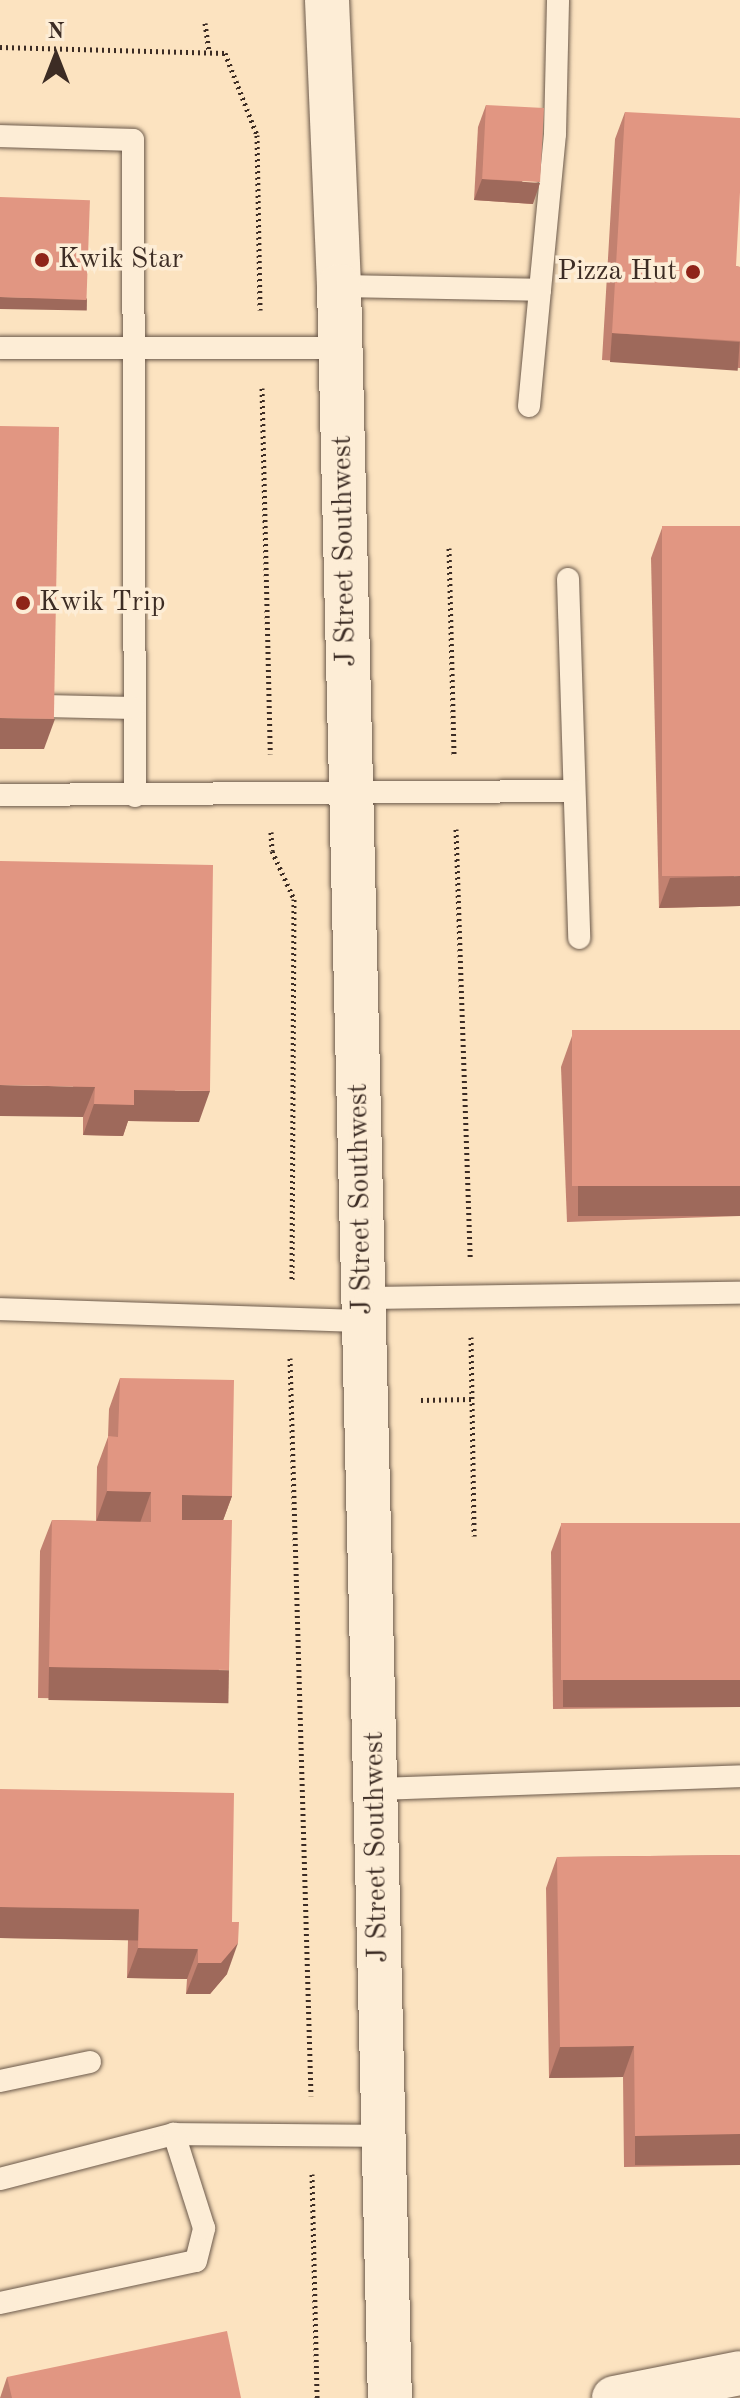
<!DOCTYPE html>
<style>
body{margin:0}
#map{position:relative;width:740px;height:2398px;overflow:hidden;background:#fce3c0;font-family:"Old Standard TT",serif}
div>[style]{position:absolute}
.path>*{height:5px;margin-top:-2.5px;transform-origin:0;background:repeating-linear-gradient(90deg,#3c2c24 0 2px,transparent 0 6px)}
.roads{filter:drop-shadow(0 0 2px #6c5a4b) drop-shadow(0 0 2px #6c5a4b)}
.lane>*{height:22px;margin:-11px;padding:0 11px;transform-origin:11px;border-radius:11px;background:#fdedd6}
.street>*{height:44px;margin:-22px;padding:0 22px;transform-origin:22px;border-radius:22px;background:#fdedd6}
.secondary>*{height:44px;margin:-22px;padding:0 22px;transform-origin:22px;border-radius:22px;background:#fdedd6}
.wall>*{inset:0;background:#c28170}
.shaded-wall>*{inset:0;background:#9e695b;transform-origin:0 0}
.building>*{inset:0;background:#e19682;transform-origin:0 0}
.dots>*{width:22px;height:22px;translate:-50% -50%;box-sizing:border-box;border:4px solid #fdedd6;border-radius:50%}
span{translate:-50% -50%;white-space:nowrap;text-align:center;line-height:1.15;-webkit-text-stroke:7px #fdedd6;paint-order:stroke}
.poi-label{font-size:28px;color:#3c2c24}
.left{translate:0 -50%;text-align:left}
.right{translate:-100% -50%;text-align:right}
.street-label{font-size:28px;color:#3c2c24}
.north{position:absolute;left:16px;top:16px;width:80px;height:80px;-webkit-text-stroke:6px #fdedd6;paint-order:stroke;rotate:0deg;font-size:22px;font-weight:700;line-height:32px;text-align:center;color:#3c2c24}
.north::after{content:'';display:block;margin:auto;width:28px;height:36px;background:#3c2c24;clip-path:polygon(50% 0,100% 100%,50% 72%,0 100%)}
</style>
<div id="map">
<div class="path">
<i style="left:205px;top:23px;width:29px;rotate:82deg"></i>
<i style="left:0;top:47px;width:225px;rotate:1.5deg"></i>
<i style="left:225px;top:53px;width:88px;rotate:68.7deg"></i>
<i style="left:257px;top:135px;width:175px;rotate:89deg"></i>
<i style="left:262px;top:388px;width:366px;rotate:88.7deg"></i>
<i style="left:449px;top:548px;width:207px;rotate:88.6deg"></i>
<i style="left:456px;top:829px;width:430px;rotate:88.1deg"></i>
<i style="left:271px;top:832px;width:19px;rotate:87deg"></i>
<i style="left:272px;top:851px;width:53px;rotate:65.4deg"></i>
<i style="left:294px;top:899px;width:381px;rotate:90.3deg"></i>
<i style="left:471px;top:1337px;width:199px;rotate:89.1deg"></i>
<i style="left:290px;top:1358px;width:738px;rotate:88.37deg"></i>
<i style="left:421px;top:1400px;width:50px;rotate:-1.1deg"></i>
<i style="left:312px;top:2174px;width:224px;rotate:88.7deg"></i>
</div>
<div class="roads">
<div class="lane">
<i style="left:0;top:136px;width:133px;rotate:1.7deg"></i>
<i style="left:133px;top:140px;width:656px;rotate:89.83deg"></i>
<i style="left:339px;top:286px;width:201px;rotate:1.1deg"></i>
<i style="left:540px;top:290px;width:157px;rotate:-84.5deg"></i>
<i style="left:555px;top:134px;width:134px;rotate:-88.7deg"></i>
<i style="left:0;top:348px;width:340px"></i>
<i style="left:529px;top:406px;width:117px;rotate:-84.6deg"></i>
<i style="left:568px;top:579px;width:359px;rotate:88.2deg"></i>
<i style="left:0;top:705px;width:134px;rotate:1.3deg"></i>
<i style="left:0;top:795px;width:573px;rotate:-0.4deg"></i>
<i style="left:364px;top:1298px;width:376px;rotate:-0.8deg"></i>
<i style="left:0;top:1309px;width:364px;rotate:1.9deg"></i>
<i style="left:375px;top:1789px;width:365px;rotate:-2deg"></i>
<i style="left:0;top:2081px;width:92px;rotate:-11.9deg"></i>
<i style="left:0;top:2179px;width:180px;rotate:-14.5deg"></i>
<i style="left:174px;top:2134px;width:210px;rotate:0.5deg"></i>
<i style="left:0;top:2303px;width:200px;rotate:-12.1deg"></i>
<i style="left:196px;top:2261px;width:34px;rotate:-76deg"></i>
<i style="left:204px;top:2228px;width:99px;rotate:-107.7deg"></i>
</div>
<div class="street">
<i style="left:614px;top:2398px;width:128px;rotate:-11.2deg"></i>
</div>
<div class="secondary">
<i style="left:327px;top:0;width:286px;rotate:87.6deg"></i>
<i style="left:339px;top:286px;width:2113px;rotate:88.62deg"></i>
</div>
</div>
<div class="wall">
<i style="clip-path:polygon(486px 105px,533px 204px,474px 200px,478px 127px)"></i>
<i style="clip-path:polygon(625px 112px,736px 266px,740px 267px,740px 368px,602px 360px,615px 139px)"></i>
<i style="clip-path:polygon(662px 528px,740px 906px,659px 908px,651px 558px)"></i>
<i style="clip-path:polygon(0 861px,199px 1122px,128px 1121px,123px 1136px,83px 1135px,83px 1117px)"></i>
<i style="clip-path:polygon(740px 1030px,740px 1216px,567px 1222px,561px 1067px,572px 1036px)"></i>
<i style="clip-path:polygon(120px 1378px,232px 1496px,223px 1520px,218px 1701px,38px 1698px,40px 1551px,52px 1520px,96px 1521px,97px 1467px,108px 1437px,109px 1409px)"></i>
<i style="clip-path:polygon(740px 1523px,740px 1707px,553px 1709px,551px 1552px,561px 1525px)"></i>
<i style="clip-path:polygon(0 1789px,227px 1974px,210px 1994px,186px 1994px,187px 1979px,127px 1978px,128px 1940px,0 1938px)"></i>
<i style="clip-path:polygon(740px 1855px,740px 2165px,624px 2167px,623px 2077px,549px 2078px,546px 1888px,557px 1857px)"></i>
<i style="clip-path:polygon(7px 2377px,241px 2398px,0 2398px)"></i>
</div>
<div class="shaded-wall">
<i style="clip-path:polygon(482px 179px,540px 183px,533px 204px,474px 200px)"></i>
<i style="left:0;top:297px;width:87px;height:12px;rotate:1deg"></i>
<i style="left:612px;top:333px;width:128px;height:29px;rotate:4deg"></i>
<i style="clip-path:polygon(0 718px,55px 719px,44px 749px,0 749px)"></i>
<i style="clip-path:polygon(740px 876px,740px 906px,659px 908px,670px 878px)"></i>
<i style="clip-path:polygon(0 1085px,95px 1087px,83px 1117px,0 1116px)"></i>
<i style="clip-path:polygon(134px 1090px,210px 1091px,199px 1122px,128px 1121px,123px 1136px,83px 1135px,94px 1104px)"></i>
<i style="left:740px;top:1186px;width:30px;height:162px;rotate:90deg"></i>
<i style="clip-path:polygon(107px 1491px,151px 1492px,140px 1523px,96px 1522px)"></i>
<i style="clip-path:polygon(182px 1495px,232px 1496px,221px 1526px,171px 1526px)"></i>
<i style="left:49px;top:1667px;width:180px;height:33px;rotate:1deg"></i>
<i style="left:740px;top:1680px;width:27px;height:177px;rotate:90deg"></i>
<i style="left:0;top:1907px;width:139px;height:31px;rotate:1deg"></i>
<i style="clip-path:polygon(238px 1943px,227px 1974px,210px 1994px,186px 1994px,198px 1963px)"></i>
<i style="clip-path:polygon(138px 1948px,198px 1949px,187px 1979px,127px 1978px)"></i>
<i style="clip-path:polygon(634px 2046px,623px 2077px,549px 2078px,560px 2047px)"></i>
<i style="left:740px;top:2134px;width:31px;height:105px;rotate:90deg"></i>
</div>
<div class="building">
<i style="left:486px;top:105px;width:58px;height:74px;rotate:3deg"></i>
<i style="clip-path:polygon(625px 112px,740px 118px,740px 192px,736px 266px,740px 267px,740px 341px,612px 333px)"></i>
<i style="left:0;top:197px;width:90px;height:100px;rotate:2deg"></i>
<i style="left:0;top:426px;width:59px;height:292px;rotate:1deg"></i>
<i style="left:740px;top:526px;width:350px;height:78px;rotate:90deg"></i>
<i style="clip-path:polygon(0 861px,213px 865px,210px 1091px,134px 1090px,134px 1105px,94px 1104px,95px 1087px,0 1085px)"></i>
<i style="left:740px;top:1030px;width:156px;height:168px;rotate:90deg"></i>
<i style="clip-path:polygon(120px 1378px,234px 1380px,232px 1496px,182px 1495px,182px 1520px,232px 1520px,229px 1670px,49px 1667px,52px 1520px,151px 1522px,151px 1492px,107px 1491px,108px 1436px,118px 1437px)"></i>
<i style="left:740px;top:1523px;width:157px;height:179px;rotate:90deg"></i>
<i style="clip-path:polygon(0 1789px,234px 1793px,232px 1922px,239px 1922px,238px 1943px,221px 1963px,198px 1963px,198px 1949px,138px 1948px,139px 1909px,0 1907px)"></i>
<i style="clip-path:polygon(740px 1855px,740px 2134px,635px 2136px,634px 2046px,560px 2047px,557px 1857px)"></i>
<i style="clip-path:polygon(227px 2331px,241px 2398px,12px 2398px,7px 2377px)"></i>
</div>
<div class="dots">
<i style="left:42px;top:260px;background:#8f2418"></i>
<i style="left:693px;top:272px;background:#8f2418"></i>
<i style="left:23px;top:603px;background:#8f2418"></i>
</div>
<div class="poi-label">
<span class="left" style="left:58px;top:260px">Kwik Star</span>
<span class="right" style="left:677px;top:272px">Pizza Hut</span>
<span class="left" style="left:39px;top:603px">Kwik Trip</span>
</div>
<div class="street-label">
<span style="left:345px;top:551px;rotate:-91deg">J Street Southwest</span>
<span style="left:361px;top:1199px;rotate:-91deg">J Street Southwest</span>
<span style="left:377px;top:1847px;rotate:-91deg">J Street Southwest</span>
</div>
<div class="north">N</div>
</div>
